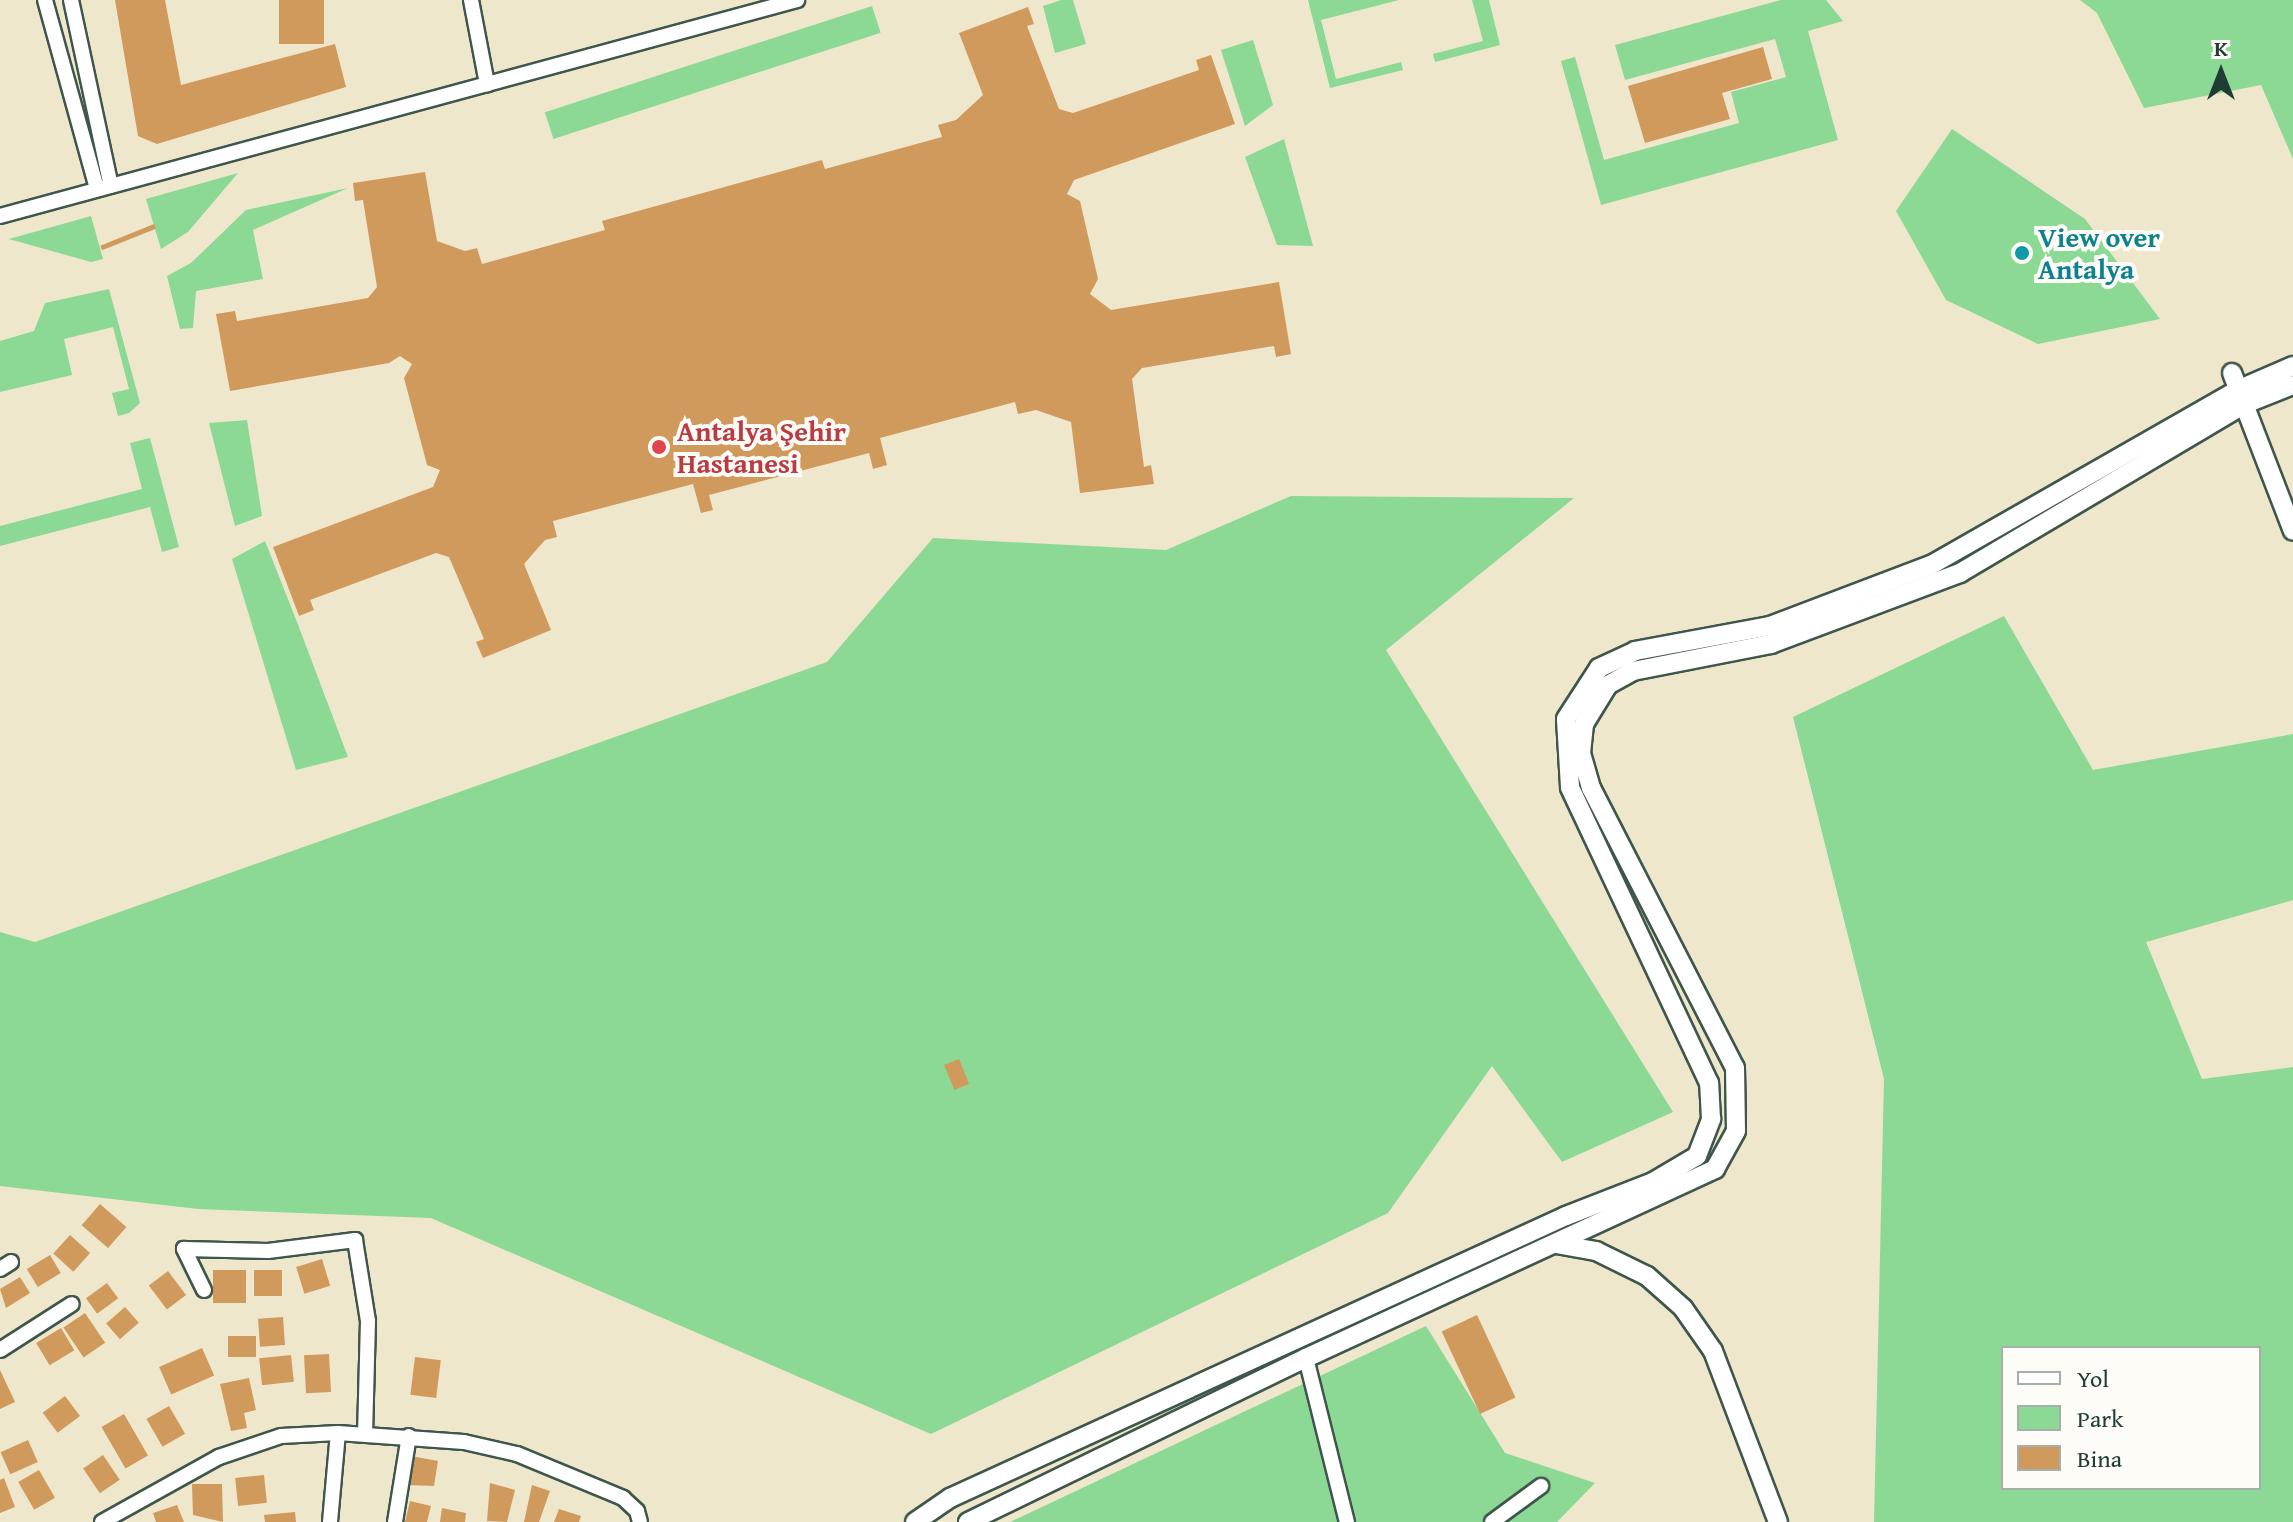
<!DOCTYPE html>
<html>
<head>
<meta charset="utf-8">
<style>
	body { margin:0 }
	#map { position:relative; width:2293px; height:1522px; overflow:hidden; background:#efe7cc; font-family:"Gentium Book Plus",serif }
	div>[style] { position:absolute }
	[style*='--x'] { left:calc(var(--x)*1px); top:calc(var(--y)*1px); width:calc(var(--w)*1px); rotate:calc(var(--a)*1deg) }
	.green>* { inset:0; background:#8cd895; transform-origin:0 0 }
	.building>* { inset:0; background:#d09a5d; transform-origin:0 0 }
	.roads { filter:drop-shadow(2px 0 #3e564b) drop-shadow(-2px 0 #3e564b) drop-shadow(0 2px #3e564b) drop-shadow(0 -2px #3e564b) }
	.minor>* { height:14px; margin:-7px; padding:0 7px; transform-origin:7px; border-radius:7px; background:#fff }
	.tertiary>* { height:18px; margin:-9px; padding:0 9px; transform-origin:9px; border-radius:9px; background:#fff }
	.dots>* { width:22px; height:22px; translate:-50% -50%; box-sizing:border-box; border:4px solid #fdfcf7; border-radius:50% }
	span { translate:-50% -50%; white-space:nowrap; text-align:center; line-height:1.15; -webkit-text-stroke:8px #fdfcf7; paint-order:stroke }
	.culture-label { font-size:28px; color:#0d838f; font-weight:700 }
	.left { translate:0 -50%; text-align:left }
	.health-label { font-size:28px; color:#be3a42; font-weight:700 }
	.legend { position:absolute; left:2001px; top:1346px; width:260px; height:144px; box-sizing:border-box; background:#fdfcf7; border:2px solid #a4b0a9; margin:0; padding:10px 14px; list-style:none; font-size:24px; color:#1f3d34 }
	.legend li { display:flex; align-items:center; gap:16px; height:40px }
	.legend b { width:40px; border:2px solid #a4b0a9 }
	.north { position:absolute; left:2181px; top:32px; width:80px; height:80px; -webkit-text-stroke:6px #fdfcf7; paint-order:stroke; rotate:0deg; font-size:22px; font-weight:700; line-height:32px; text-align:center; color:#1f3d34 }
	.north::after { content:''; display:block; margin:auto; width:28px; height:36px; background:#1f3d34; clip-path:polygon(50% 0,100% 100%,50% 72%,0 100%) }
</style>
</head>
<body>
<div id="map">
	<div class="green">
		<div style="clip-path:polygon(1061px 0,1073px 0,1086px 44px,1055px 53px,1043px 6px)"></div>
		<div style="clip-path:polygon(1308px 0,1399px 0,1321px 20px,1336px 79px,1401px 62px,1403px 70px,1330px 88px)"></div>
		<div style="clip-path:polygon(1472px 0,1489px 0,1500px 45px,1435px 62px,1433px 54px,1483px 41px)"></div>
		<div style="clip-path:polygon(1781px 0,1826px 0,1843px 21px,1808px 31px,1838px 140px,1601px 205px,1561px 61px,1575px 57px,1604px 160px,1739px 123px,1731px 92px,1786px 77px,1775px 39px,1625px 80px,1615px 45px)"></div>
		<div style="clip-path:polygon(2080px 0,2293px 0,2293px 159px,2261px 85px,2144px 108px,2097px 13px)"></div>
		<div style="left:872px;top:6px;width:28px;height:344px;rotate:72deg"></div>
		<div style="clip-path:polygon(1253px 40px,1273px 105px,1245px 126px,1221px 50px)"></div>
		<div style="clip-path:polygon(1952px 129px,2085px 219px,2160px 319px,2038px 344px,1946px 300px,1896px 211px)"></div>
		<div style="clip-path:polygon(1284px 139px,1313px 246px,1277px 245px,1245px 157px)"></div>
		<div style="clip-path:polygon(238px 173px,188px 232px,161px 249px,146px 199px)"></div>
		<div style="clip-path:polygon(348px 188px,253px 230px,263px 279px,196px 291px,193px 328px,180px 329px,167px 276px,191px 263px,246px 210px)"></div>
		<div style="clip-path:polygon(91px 216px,103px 259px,91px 262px,9px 239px)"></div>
		<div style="clip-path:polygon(109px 289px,140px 403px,129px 413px,118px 416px,112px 393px,129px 389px,113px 327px,64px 339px,72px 375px,0 392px,0 341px,34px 331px,45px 303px)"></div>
		<div style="clip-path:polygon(247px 420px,262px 516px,235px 526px,209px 423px)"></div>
		<div style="clip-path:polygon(150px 438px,179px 547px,162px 552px,150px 507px,0 546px,0 526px,142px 489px,130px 443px)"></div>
		<div style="clip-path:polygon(1291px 496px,1574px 498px,1386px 650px,1673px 1112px,1562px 1162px,1492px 1066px,1388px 1213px,931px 1434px,431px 1218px,198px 1209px,0 1186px,0 932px,35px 942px,827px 662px,933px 538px,1166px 550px)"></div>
		<div style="clip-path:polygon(265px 541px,297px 622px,348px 757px,296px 770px,232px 559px)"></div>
		<div style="clip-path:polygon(evenodd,2004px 616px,2093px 770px,2293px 734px,2293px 900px,2146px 942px,2202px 1079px,2293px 1067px,2293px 1522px,1874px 1522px,1884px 1079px,1793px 717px,2004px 616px,2003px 1348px,2259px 1348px,2259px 1488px,2003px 1488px,2003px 1348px)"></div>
		<div style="clip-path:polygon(1426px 1326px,1505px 1453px,1595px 1483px,1557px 1522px,1010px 1522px)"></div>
	</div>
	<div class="building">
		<div style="clip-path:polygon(115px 0,165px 0,181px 85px,335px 44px,346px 87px,157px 144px,138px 136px)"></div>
		<div style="left:279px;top:0;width:45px;height:44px"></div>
		<div style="clip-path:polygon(1028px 7px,1034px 24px,1027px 26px,1059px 109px,1073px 113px,1199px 70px,1196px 60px,1211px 55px,1235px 124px,1074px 180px,1067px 194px,1080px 201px,1098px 279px,1090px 294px,1111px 310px,1279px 282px,1291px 354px,1276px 357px,1274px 346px,1142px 368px,1132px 379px,1144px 467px,1151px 465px,1154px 484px,1080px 493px,1071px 422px,1036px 410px,1018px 414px,1015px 402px,880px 438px,887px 465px,873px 469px,869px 453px,709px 495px,713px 510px,701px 513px,693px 484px,553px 521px,557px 537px,545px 540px,524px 564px,551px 630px,483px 658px,476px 642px,484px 639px,449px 557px,436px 553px,310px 600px,314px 610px,299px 616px,273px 547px,433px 487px,440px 470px,427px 465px,404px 378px,412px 364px,400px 356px,389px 363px,230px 391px,216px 314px,235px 311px,237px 321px,368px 298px,377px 287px,363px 200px,355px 201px,353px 183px,425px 172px,437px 241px,465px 251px,477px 248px,482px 264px,605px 230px,602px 221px,822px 160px,825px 169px,942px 137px,938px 125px,956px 120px,983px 95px,959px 33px)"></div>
		<div style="clip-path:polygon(1763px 47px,1772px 79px,1722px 93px,1730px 119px,1645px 143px,1628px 86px)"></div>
		<div style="left:154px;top:224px;width:5px;height:58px;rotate:68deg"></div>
		<div style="left:959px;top:1059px;width:27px;height:16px;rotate:68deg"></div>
		<div style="left:100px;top:1204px;width:35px;height:28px;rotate:41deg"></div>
		<div style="left:70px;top:1235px;width:27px;height:25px;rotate:42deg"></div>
		<div style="left:50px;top:1255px;width:21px;height:27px;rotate:59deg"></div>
		<div style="left:322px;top:1259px;width:28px;height:27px;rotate:73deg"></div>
		<div style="left:213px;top:1270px;width:33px;height:33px"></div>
		<div style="left:254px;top:1270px;width:28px;height:26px"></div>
		<div style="left:168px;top:1271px;width:30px;height:24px;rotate:53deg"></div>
		<div style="clip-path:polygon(20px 1277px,30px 1293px,6px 1308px,0 1289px)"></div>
		<div style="left:107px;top:1283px;width:19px;height:26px;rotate:54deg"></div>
		<div style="left:125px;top:1307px;width:21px;height:25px;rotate:49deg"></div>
		<div style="left:85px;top:1313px;width:36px;height:26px;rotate:56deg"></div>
		<div style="left:1477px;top:1315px;width:91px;height:39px;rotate:65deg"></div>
		<div style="left:283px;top:1317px;width:28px;height:25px;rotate:86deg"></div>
		<div style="left:61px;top:1328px;width:26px;height:29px;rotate:59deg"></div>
		<div style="left:256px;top:1336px;width:21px;height:28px;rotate:90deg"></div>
		<div style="left:202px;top:1348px;width:30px;height:47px;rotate:66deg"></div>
		<div style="left:329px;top:1354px;width:38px;height:25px;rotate:87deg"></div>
		<div style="left:291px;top:1355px;width:27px;height:32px;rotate:84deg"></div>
		<div style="left:415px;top:1357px;width:26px;height:38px;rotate:7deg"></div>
		<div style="clip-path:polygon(0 1370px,15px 1402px,0 1409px)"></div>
		<div style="clip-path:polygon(249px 1378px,256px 1410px,244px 1413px,247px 1428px,231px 1431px,220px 1384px)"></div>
		<div style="left:65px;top:1396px;width:25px;height:28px;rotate:53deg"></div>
		<div style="left:169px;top:1406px;width:32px;height:26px;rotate:60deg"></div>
		<div style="left:124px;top:1414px;width:48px;height:26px;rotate:60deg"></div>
		<div style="left:28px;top:1440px;width:24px;height:30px;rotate:66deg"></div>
		<div style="left:103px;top:1455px;width:30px;height:24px;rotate:56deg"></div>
		<div style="clip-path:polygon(411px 1456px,438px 1461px,434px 1486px,406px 1485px)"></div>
		<div style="left:39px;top:1470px;width:32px;height:24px;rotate:60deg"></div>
		<div style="left:264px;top:1475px;width:28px;height:29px;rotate:84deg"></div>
		<div style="clip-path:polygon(4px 1478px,15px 1507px,0 1513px,0 1480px)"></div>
		<div style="clip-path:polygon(490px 1483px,515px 1490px,507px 1522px,487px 1521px)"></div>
		<div style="clip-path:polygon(192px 1484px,222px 1484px,223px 1522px,193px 1515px)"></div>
		<div style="clip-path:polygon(532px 1485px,550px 1491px,539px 1522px,524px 1522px)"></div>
		<div style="clip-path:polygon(410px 1501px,431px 1506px,427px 1522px,405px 1522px)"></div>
		<div style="clip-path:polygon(177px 1505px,184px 1522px,156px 1522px,153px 1513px)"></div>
		<div style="clip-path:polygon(442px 1508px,466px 1513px,465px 1522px,440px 1522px)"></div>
		<div style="clip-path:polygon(559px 1509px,581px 1516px,579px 1522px,554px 1522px)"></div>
		<div style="clip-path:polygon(295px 1512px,296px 1522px,265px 1522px,264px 1515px)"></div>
	</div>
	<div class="roads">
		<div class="minor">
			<div style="--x:45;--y:0;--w:196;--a:74.6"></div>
			<div style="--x:71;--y:0;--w:190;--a:77.9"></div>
			<div style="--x:471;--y:0;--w:86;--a:79.2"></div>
			<div style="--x:0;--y:216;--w:826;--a:-15.16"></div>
			<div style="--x:0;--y:1269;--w:13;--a:-32"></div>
			<div style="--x:204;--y:1290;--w:46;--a:-116"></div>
			<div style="--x:184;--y:1249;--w:84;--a:1.4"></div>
			<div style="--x:268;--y:1251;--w:88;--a:-7.2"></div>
			<div style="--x:355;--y:1240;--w:82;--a:80.9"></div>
			<div style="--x:368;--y:1321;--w:113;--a:91.5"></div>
			<div style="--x:0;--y:1350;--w:85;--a:-32.6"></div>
			<div style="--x:1306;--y:1358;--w:169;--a:76"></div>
			<div style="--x:102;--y:1522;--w:134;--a:-29.1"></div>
			<div style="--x:219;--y:1457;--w:65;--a:-18.7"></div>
			<div style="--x:281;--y:1436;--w:57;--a:-3"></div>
			<div style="--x:338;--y:1433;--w:126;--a:4.1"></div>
			<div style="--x:464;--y:1442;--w:54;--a:12.8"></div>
			<div style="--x:517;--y:1454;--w:115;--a:22.5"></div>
			<div style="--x:623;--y:1498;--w:19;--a:43"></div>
			<div style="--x:637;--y:1511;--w:11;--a:75"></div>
			<div style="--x:330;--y:1522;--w:89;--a:-84.9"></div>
			<div style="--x:395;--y:1522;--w:87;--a:-80.8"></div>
			<div style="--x:1492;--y:1522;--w:61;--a:-36.3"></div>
		</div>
		<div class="tertiary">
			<div style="--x:2232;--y:373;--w:169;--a:68.9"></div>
			<div style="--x:1556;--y:1244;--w:41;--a:9.9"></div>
			<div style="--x:1596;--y:1251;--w:57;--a:26.1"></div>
			<div style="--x:1647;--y:1276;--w:48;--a:41.6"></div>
			<div style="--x:1683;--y:1308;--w:52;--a:55.1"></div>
			<div style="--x:1713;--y:1351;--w:183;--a:69.2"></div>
			<div style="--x:915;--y:1522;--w:42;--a:-34.4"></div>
			<div style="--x:950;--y:1498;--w:677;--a:-24.6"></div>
			<div style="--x:1566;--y:1216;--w:93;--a:-21.3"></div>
			<div style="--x:1653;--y:1182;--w:51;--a:-30.6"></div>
			<div style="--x:1697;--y:1156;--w:40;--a:-69"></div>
			<div style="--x:1711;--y:1119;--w:36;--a:-93"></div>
			<div style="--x:1709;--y:1083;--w:327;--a:-115.2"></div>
			<div style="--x:1570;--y:787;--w:68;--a:-93.4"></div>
			<div style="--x:1566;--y:719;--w:61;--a:-57.1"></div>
			<div style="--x:1599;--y:668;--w:40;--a:-25"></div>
			<div style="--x:1635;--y:651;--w:137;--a:-10.5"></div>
			<div style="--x:1770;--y:626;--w:172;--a:-20.8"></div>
			<div style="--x:1931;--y:565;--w:356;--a:-29.7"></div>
			<div style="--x:2240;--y:389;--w:58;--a:-23.5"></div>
			<div style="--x:968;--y:1522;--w:376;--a:-25.9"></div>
			<div style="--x:1306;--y:1358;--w:451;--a:-24.8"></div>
			<div style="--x:1715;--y:1169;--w:43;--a:-61.1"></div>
			<div style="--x:1736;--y:1131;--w:63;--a:-90.9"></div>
			<div style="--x:1735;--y:1068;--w:315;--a:-117.2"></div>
			<div style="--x:1591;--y:788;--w:36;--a:-106"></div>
			<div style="--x:1581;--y:753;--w:29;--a:-84"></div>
			<div style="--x:1584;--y:724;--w:46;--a:-58.4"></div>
			<div style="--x:1608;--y:685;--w:29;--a:-29"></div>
			<div style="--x:1633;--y:671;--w:141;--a:-11.1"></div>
			<div style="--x:1771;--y:644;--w:202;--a:-20.6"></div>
			<div style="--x:1960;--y:573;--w:331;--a:-30.7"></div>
			<div style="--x:2245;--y:404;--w:52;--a:-21.6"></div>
		</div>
	</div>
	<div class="dots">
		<div style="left:2022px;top:253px;background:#0f9aa8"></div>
		<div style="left:659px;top:447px;background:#e0444e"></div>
	</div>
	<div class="culture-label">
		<span class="left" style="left:2038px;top:253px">View over<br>Antalya</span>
	</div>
	<div class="health-label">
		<span class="left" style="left:677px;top:447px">Antalya Şehir<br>Hastanesi</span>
	</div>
	<ul class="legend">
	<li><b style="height:10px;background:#fff"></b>Yol</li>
	<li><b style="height:22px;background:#8cd895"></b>Park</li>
	<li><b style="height:22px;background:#d09a5d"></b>Bina</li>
	</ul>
	<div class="north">K</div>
</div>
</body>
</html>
